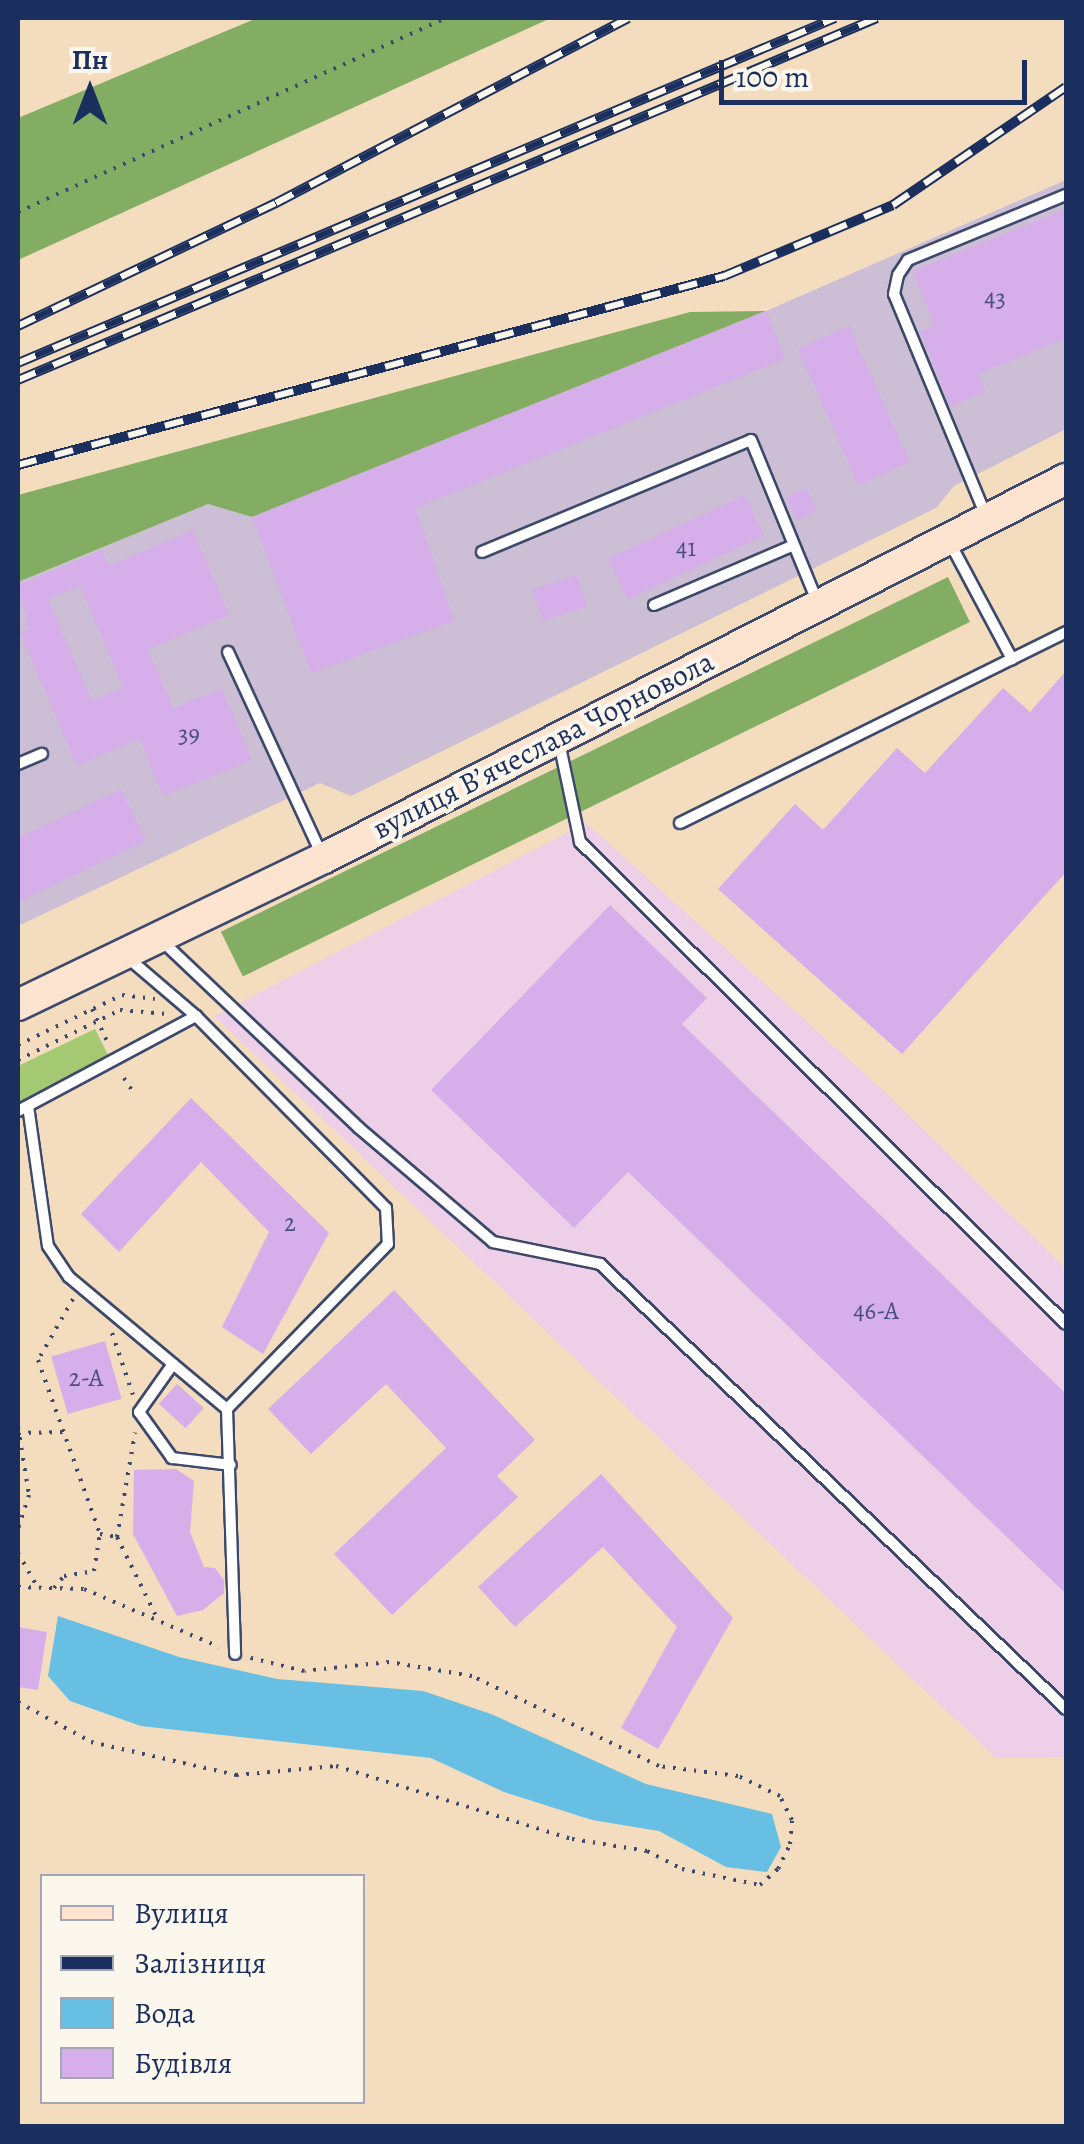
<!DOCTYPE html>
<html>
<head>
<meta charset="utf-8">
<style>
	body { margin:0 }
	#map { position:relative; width:1084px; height:2144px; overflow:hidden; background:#f4dcbe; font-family:Alegreya,serif }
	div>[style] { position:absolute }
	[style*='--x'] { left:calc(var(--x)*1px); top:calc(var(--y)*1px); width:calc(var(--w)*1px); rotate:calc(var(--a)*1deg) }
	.built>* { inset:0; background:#edd0e8 }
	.industrial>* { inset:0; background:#ccbed4 }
	.green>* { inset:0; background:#a5c972 }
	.forest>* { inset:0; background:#84ad64; transform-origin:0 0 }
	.water>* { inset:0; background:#67bfe4 }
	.building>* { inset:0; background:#d6aeea; transform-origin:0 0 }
	.path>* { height:4px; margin-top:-2px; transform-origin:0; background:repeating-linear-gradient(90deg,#3c496c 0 2.5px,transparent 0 10.5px) }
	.roads { filter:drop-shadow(2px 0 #3c496c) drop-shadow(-2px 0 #3c496c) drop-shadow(0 2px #3c496c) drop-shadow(0 -2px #3c496c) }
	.service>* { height:10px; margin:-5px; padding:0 5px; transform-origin:5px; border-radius:5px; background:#fff }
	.secondary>* { height:30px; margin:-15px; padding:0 15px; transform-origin:15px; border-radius:15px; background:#fde4d1 }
	.rail>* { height:10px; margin-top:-5px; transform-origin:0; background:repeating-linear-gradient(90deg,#fbf7ec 0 19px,#1b2f5e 0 38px); box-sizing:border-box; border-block:2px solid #1b2f5e }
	span { translate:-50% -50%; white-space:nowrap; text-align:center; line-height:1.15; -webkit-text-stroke:8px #fbf7ec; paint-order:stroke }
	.number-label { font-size:25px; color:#4a4f81 }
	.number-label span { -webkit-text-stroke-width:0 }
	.street-label { font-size:30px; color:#1b2f5e }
	.frame { position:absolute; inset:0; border:20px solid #1b2f5e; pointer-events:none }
	.legend { position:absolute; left:40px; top:1874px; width:325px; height:230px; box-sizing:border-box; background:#fbf7ec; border:2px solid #a1a7b3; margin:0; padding:12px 18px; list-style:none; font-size:30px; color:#1b2f5e }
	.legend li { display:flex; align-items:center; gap:20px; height:50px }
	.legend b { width:50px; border:2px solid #a1a7b3 }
	.north { position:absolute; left:40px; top:40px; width:100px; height:100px; -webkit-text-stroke:8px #fbf7ec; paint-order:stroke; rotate:0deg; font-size:28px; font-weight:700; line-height:40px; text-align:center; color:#1b2f5e }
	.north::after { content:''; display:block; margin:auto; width:35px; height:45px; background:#1b2f5e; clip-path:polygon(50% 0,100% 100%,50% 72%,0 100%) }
	.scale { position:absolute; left:719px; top:60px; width:308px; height:45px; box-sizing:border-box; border:5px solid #1b2f5e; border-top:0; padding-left:12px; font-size:30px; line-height:35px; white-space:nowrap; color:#1b2f5e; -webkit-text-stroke:8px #fbf7ec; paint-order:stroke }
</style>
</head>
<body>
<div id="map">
	<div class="built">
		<div style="clip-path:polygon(586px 823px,887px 1094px,1066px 1269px,1066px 1757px,996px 1758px,214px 1016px)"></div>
	</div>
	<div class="industrial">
		<div style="clip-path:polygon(1066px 180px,1066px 429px,954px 486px,936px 508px,351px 796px,320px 783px,18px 926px,18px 582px,208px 504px,252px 517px,766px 311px)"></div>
	</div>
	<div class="green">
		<div style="clip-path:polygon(95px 1029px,110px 1059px,18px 1103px,18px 1066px)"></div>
	</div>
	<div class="forest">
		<div style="clip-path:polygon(257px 18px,551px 18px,18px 260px,18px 118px)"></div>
		<div style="clip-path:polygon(766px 311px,252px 517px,208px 504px,18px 582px,18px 495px,690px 312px)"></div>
		<div style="left:948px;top:577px;width:50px;height:809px;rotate:64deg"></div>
	</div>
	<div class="water">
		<div style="clip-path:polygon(58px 1616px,179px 1657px,277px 1679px,423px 1691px,491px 1714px,646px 1784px,772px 1814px,781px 1847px,767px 1872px,726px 1867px,659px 1831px,592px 1820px,504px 1792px,431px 1758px,141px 1726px,70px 1701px,48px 1676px)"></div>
	</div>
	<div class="building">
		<div style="clip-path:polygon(1066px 209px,1066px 338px,978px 374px,986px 392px,950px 406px,920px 331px,934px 325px,913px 271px)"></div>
		<div style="clip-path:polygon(766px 311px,785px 359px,416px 508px,454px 621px,311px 673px,252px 517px)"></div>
		<div style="left:849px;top:326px;width:149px;height:56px;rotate:66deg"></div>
		<div style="left:806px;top:488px;width:25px;height:22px;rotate:64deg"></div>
		<div style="left:745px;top:495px;width:45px;height:151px;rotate:65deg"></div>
		<div style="clip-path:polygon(evenodd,193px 530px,229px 615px,148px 649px,173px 708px,222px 689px,252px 760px,163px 796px,140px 739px,77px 766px,20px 633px,29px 629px,18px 585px,102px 550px,109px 566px,193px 530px,80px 586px,123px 688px,92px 701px,48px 599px,80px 586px)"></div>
		<div style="left:577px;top:575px;width:33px;height:47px;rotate:72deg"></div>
		<div style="clip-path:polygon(1066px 671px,1066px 872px,902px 1054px,718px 889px,795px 804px,823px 830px,897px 748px,925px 773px,1003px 688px,1030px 712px)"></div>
		<div style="clip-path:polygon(121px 789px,146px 841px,18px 902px,18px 838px)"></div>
		<div style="clip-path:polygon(610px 905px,707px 998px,682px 1024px,1066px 1394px,1066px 1594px,628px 1172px,574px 1228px,431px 1090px)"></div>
		<div style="clip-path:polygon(191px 1098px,329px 1233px,263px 1354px,222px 1327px,269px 1232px,201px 1162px,119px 1252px,81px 1214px)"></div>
		<div style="clip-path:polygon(394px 1290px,535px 1440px,497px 1476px,518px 1497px,392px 1615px,334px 1554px,446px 1448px,386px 1384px,311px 1454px,268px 1409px)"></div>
		<div style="left:105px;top:1341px;width:60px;height:56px;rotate:74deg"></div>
		<div style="left:177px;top:1384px;width:36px;height:27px;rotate:42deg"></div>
		<div style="clip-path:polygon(176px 1469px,194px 1481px,190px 1532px,204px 1567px,215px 1568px,224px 1580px,224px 1593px,203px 1610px,177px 1616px,133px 1534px,134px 1470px)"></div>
		<div style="clip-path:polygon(601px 1474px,733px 1618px,658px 1749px,621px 1728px,677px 1627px,603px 1547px,515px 1627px,478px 1587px)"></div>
		<div style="clip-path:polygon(18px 1627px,47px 1632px,38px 1690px,18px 1687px)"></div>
	</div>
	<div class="path">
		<div style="--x:18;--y:212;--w:470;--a:-24.4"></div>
		<div style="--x:92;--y:1009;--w:40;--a:65"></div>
		<div style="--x:18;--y:1045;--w:115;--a:-25.7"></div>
		<div style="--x:122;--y:995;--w:33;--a:7"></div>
		<div style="--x:18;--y:1060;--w:114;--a:-26.1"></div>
		<div style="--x:120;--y:1010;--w:47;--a:4.9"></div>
		<div style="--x:124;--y:1078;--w:20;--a:57"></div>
		<div style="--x:73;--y:1299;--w:70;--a:119.8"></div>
		<div style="--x:38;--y:1360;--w:185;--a:70.4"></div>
		<div style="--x:100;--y:1534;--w:17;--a:10"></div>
		<div style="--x:117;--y:1537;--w:93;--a:63.7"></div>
		<div style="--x:112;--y:1333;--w:65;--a:71.3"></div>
		<div style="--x:18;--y:1427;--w:69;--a:80.8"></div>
		<div style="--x:29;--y:1495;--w:35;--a:108"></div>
		<div style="--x:18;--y:1433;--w:46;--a:-1.2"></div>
		<div style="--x:117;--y:1537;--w:106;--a:-80.2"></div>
		<div style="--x:18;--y:1553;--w:40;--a:60.3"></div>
		<div style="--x:18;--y:1587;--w:66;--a:1.7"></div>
		<div style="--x:84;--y:1589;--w:147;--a:23.2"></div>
		<div style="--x:54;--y:1588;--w:16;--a:-50"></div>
		<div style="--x:64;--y:1576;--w:30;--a:-9"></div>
		<div style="--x:94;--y:1571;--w:37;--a:-81"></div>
		<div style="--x:18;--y:1702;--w:83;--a:28.7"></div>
		<div style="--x:91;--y:1742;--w:149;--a:12.8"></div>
		<div style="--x:236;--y:1775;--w:100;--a:-5.1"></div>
		<div style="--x:336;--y:1766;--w:247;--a:17.2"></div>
		<div style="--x:572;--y:1839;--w:76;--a:9.1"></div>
		<div style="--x:647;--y:1851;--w:39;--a:27"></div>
		<div style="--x:682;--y:1869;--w:80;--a:11.6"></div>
		<div style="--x:760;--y:1885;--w:24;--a:-42"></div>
		<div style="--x:778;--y:1869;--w:28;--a:-64"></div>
		<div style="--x:790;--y:1844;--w:24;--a:-85"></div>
		<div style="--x:792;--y:1820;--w:27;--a:-117"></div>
		<div style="--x:780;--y:1796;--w:47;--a:-154.5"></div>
		<div style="--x:738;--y:1776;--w:80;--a:-172.8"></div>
		<div style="--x:659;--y:1766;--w:208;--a:-154.3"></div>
		<div style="--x:472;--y:1676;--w:84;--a:-170.4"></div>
		<div style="--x:389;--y:1662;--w:85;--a:174"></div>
		<div style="--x:304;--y:1671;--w:59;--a:-166.2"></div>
	</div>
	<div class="roads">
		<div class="service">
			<div style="--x:986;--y:516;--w:240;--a:-112.5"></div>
			<div style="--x:894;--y:294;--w:19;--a:-78"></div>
			<div style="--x:898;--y:275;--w:18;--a:-56"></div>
			<div style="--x:908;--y:260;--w:171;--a:-22.4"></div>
			<div style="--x:949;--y:541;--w:134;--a:61.9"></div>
			<div style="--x:482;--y:552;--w:291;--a:-22.6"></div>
			<div style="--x:751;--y:440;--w:176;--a:67.7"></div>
			<div style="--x:654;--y:605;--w:152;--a:-23.2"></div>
			<div style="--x:228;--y:652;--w:221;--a:65.2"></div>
			<div style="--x:559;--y:742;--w:102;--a:78.1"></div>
			<div style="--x:580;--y:842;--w:684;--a:44.76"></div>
			<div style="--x:18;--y:764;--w:26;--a:-23"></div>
			<div style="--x:680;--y:823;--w:431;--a:-26.3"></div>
			<div style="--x:160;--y:939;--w:274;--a:43.5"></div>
			<div style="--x:359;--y:1128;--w:176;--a:40.4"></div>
			<div style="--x:493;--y:1242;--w:109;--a:11.6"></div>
			<div style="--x:600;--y:1264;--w:644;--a:43.68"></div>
			<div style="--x:196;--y:1016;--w:270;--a:45.3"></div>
			<div style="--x:386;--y:1208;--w:36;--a:87"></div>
			<div style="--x:388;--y:1244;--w:231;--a:134.3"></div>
			<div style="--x:28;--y:1106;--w:141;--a:81.9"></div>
			<div style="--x:48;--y:1246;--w:37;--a:56"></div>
			<div style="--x:69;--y:1277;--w:206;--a:39.9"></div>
			<div style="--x:227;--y:1409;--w:245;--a:88.1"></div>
			<div style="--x:18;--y:1111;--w:202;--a:-28.1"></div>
			<div style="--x:196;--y:1016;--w:91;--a:-139.5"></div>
			<div style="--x:173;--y:1364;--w:59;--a:125.3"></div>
			<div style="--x:139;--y:1412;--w:57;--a:54.3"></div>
			<div style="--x:172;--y:1458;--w:59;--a:6.8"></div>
		</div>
		<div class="secondary">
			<div style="--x:18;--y:1005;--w:339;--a:-25.7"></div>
			<div style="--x:324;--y:858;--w:833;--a:-27.06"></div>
		</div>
	</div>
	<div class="rail">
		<div style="--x:18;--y:326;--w:286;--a:-25.5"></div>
		<div style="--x:276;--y:203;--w:398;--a:-27.7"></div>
		<div style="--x:18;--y:363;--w:887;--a:-22.89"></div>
		<div style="--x:18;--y:380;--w:932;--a:-22.85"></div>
		<div style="--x:18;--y:465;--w:731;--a:-14.99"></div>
		<div style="--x:724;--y:276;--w:183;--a:-22.8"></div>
		<div style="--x:893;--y:205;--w:209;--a:-34.3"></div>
	</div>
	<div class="number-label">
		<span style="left:995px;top:298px">43</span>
		<span style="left:686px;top:548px">41</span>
		<span style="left:189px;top:734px">39</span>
		<span style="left:290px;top:1223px">2</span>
		<span style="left:876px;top:1311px">46-А</span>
		<span style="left:86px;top:1378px">2-А</span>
	</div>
	<div class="street-label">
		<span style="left:543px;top:745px;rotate:-27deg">вулиця Вʼячеслава Чорновола</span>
	</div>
	<div class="frame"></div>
	<ul class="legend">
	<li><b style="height:12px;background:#fde4d1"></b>Вулиця</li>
	<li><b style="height:12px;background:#1b2f5e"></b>Залізниця</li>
	<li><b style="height:28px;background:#67bfe4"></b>Вода</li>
	<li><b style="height:28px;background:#d6aeea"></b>Будівля</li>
	</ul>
	<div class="north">Пн</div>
	<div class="scale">100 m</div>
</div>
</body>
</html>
